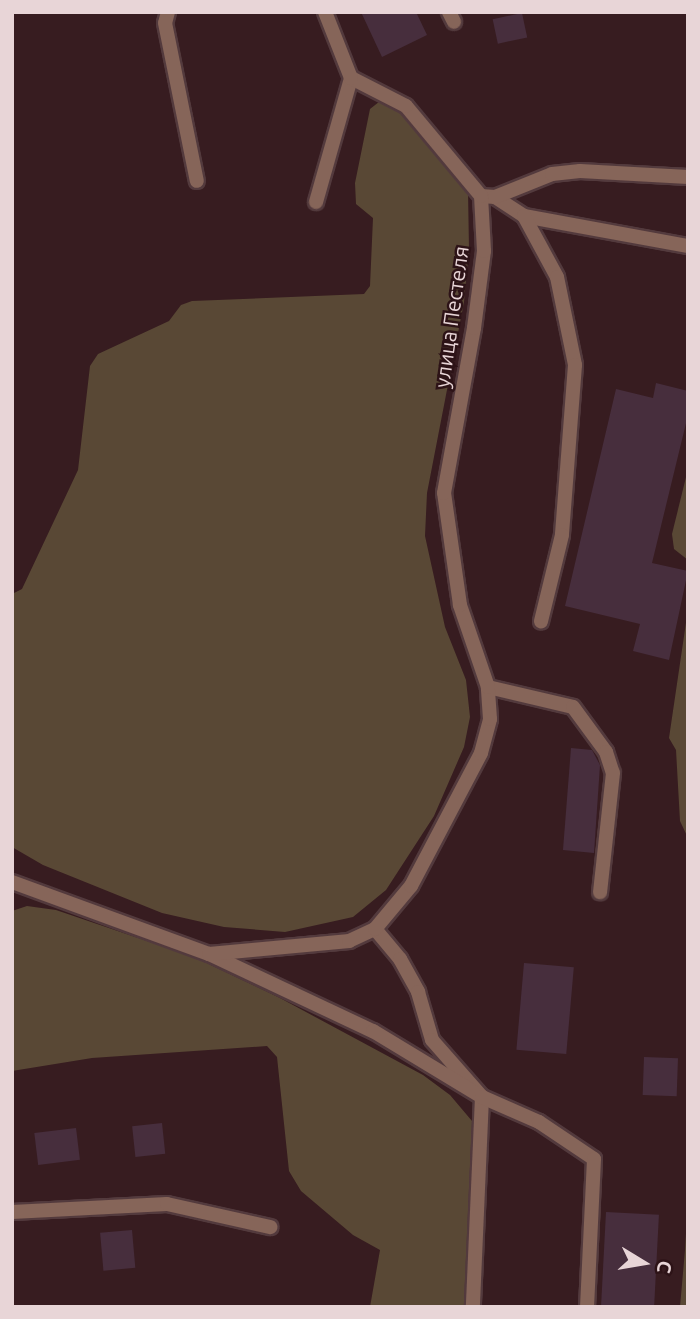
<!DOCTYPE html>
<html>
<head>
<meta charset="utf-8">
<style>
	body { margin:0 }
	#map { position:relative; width:700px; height:1319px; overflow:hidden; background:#371c20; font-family:Ubuntu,sans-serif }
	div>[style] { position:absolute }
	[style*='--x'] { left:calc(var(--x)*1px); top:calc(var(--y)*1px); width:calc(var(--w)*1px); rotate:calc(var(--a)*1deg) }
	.green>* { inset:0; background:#594835 }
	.building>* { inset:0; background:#472e3d; transform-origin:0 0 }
	.roads { filter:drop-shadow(2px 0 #533a3d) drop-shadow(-2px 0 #533a3d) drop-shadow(0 2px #533a3d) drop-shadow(0 -2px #533a3d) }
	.service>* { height:14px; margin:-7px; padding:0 7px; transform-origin:7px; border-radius:7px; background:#866559 }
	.minor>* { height:14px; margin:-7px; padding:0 7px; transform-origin:7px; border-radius:7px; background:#866559 }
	span { translate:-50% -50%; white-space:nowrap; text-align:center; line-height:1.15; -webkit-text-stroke:5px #2d1317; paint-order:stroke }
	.street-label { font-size:21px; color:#e8d5d7 }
	.frame { position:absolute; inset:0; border:14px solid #e8d5d7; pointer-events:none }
	.north { position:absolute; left:609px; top:1228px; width:70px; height:70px; -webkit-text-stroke:5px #2d1317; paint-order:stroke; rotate:101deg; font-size:19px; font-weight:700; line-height:28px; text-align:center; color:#e8d5d7 }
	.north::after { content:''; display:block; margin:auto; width:24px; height:32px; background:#e8d5d7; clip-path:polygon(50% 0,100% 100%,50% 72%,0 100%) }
</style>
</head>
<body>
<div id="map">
	<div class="green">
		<div style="clip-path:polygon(384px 98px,405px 108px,468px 190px,469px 249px,464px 302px,427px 493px,425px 536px,445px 627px,466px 680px,470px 717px,464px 747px,434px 816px,386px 890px,353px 917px,285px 932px,224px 927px,162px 913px,43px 865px,12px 847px,12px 594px,22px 589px,78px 470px,90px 366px,98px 354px,169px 321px,181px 305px,192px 301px,364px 294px,370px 286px,373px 218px,356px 204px,355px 183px,370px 109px)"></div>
		<div style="clip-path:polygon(688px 469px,688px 560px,674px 549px,672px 534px)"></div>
		<div style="clip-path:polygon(688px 609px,688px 838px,680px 821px,676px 750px,669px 738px)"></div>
		<div style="clip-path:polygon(27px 906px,56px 910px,194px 957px,280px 998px,423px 1075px,450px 1095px,483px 1134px,487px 1151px,475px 1307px,370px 1307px,380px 1250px,353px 1235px,301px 1191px,289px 1171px,277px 1057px,267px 1046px,92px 1058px,12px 1071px,12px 911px)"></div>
		<div style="clip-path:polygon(688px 1200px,688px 1307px,680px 1307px,685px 1250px)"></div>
	</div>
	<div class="building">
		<div style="clip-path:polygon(361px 12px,416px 12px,427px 35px,382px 57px)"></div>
		<div style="left:522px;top:13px;width:25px;height:30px;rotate:78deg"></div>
		<div style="clip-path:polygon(656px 383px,688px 391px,688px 415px,652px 563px,688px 571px,669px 660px,633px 651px,640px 624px,565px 606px,616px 389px,653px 398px)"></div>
		<div style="clip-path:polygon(571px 748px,592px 750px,600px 765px,594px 853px,563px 850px)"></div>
		<div style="left:524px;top:963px;width:50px;height:87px;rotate:5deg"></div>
		<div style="left:644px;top:1057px;width:34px;height:38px;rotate:2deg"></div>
		<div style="left:162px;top:1123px;width:31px;height:30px;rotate:84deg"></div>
		<div style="left:76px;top:1128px;width:32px;height:42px;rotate:83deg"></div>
		<div style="left:606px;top:1212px;width:53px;height:95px;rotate:3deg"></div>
		<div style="left:132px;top:1230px;width:38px;height:32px;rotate:85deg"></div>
	</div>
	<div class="roads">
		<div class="service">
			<div style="--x:168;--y:12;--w:11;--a:105"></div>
			<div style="--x:165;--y:23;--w:161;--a:78.6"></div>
			<div style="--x:449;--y:12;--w:11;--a:63"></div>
			<div style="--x:481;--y:196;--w:14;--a:4"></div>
			<div style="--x:495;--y:197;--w:35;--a:33"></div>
			<div style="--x:524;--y:216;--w:167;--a:10.4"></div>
			<div style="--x:495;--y:197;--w:61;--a:-22"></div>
			<div style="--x:552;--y:174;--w:28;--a:-6"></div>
			<div style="--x:580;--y:171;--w:108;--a:3.2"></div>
			<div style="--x:316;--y:202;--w:129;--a:-74.2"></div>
			<div style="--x:524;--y:216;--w:69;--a:61.6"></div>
			<div style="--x:557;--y:277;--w:90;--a:78.4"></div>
			<div style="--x:575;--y:365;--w:170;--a:94.4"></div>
			<div style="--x:562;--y:535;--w:89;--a:103.7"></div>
			<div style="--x:488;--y:687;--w:87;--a:13.2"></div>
			<div style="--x:573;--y:707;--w:56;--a:53.7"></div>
			<div style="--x:606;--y:752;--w:22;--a:72"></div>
			<div style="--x:613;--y:773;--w:120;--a:96.2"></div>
			<div style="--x:375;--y:929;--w:39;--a:50"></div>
			<div style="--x:400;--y:959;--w:38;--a:61"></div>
			<div style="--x:418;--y:992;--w:50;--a:73.7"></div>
			<div style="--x:432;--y:1040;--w:76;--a:48.7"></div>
			<div style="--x:482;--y:1097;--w:210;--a:92.5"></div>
			<div style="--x:209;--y:954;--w:181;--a:25.2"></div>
			<div style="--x:373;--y:1031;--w:127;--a:31.2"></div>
			<div style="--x:482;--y:1097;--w:62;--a:23.7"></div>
			<div style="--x:539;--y:1122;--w:66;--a:33.9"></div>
			<div style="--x:594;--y:1159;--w:148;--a:92.7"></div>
		</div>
		<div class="minor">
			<div style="--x:12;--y:882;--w:210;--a:20.1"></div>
			<div style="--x:209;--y:954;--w:141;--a:-5.3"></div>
			<div style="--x:349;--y:941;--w:29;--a:-25"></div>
			<div style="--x:375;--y:929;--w:56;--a:-50.1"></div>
			<div style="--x:411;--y:886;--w:150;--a:-62.2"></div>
			<div style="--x:481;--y:753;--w:35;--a:-75"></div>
			<div style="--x:490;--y:719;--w:32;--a:-94"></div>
			<div style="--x:488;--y:687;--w:87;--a:-108.9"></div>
			<div style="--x:460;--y:605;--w:113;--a:-98.1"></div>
			<div style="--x:444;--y:493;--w:168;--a:-79.7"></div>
			<div style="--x:474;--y:328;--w:78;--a:-82.6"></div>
			<div style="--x:484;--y:251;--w:55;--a:-93.1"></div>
			<div style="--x:481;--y:196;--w:117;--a:-129.8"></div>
			<div style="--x:406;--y:106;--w:62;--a:-153"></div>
			<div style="--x:351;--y:78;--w:71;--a:-111.5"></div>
			<div style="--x:12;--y:1212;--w:155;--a:-3"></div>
			<div style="--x:167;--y:1204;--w:106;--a:12.6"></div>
		</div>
	</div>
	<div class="street-label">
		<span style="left:451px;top:317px;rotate:-82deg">улица Пестеля</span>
	</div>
	<div class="frame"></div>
	<div class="north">С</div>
</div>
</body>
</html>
